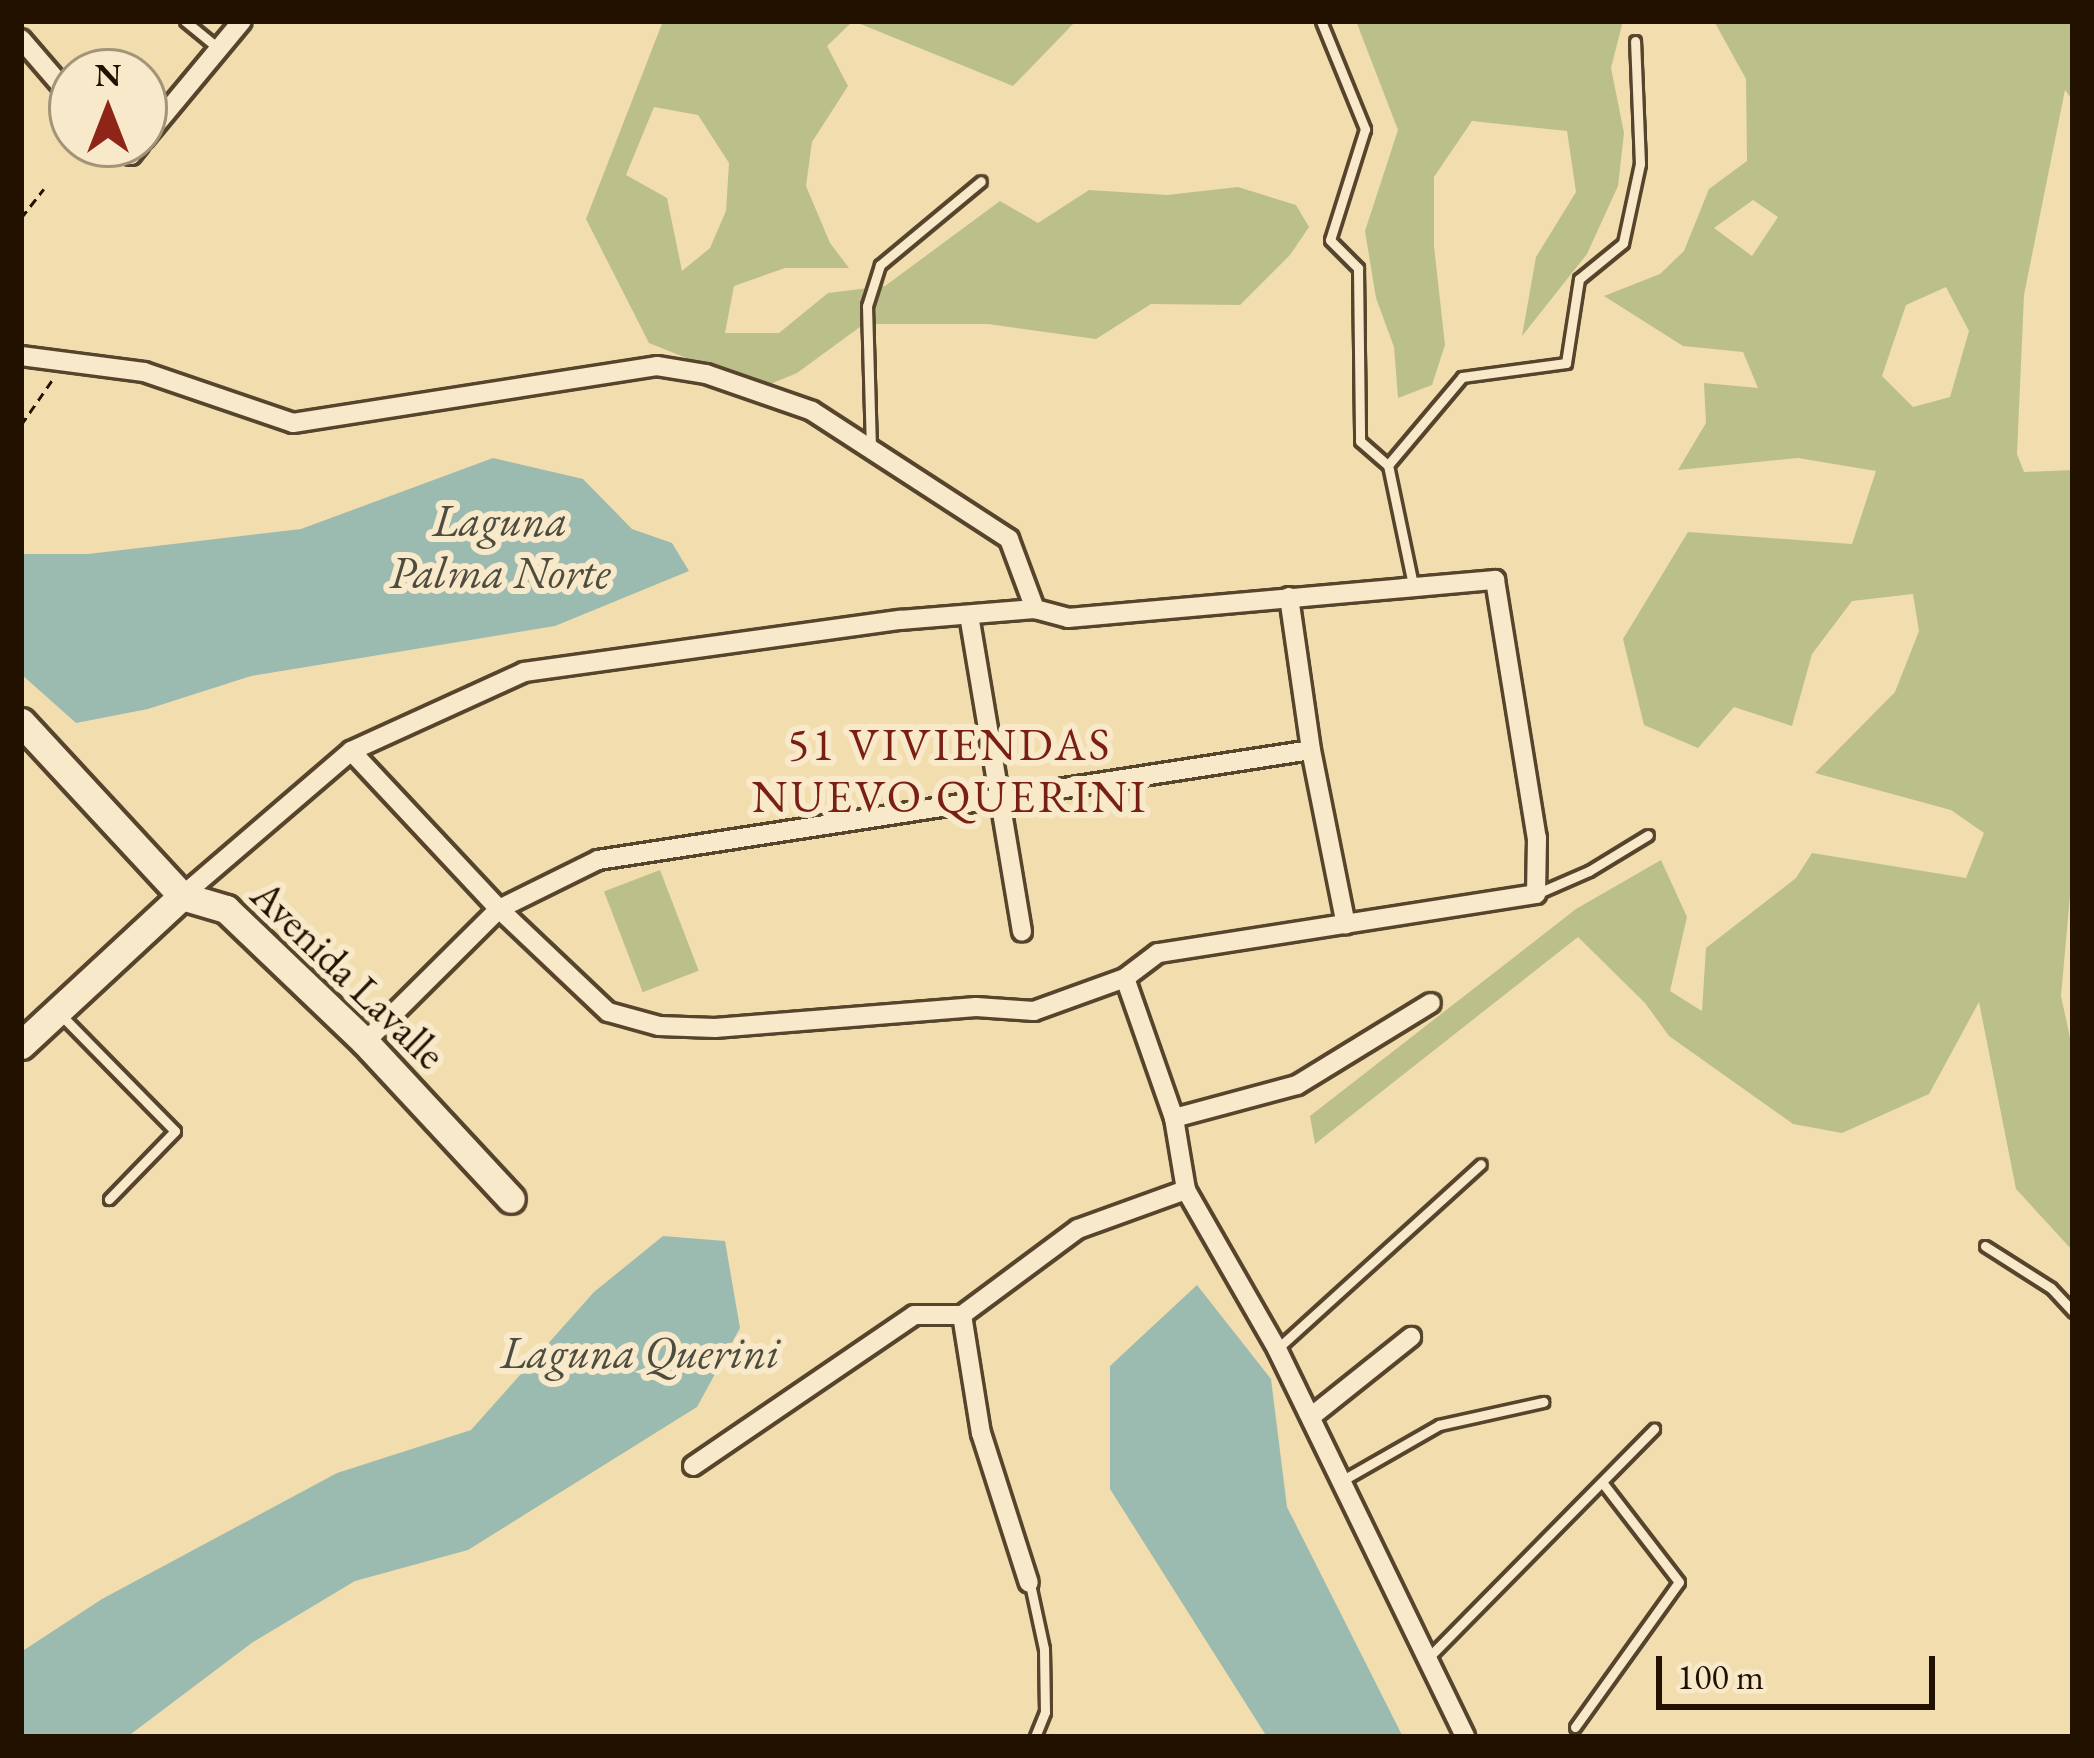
<!DOCTYPE html>
<html>
<head>
<meta charset="utf-8">
<style>
	body { margin:0 }
	#map { position:relative; width:2094px; height:1758px; overflow:hidden; background:#f2ddae; font-family:"EB Garamond",serif }
	div>[style] { position:absolute }
	[style*='--x'] { left:calc(var(--x)*1px); top:calc(var(--y)*1px); width:calc(var(--w)*1px); rotate:calc(var(--a)*1deg) }
	.green>* { inset:0; background:#bbc08a; transform-origin:0 0 }
	.water>* { inset:0; background:#9cbbb0 }
	.path>* { height:3px; margin-top:-1.5px; transform-origin:0; background:repeating-linear-gradient(90deg,#231100 0 9px,transparent 0 15px) }
	.roads { filter:drop-shadow(3px 0 #57442c) drop-shadow(-3px 0 #57442c) drop-shadow(0 3px #57442c) drop-shadow(0 -3px #57442c) }
	.lane>* { height:9px; margin:-4.5px; padding:0 4.5px; transform-origin:4.5px; border-radius:4.5px; background:#f7e9ca }
	.street>* { height:18px; margin:-9px; padding:0 9px; transform-origin:9px; border-radius:9px; background:#f7e9ca }
	.secondary>* { height:27px; margin:-13.5px; padding:0 13.5px; transform-origin:13.5px; border-radius:13.5px; background:#f7e9ca }
	span { translate:-50% -50%; white-space:nowrap; text-align:center; line-height:1.15; -webkit-text-stroke:12px #f7e9ca; paint-order:stroke }
	.street-label { font-size:42px; color:#231100 }
	.water-label { font-size:45px; color:#4d4c3e; font-style:italic }
	.neighbourhood-label { font-size:45px; color:#7a1f14; letter-spacing:3px }
	.frame { position:absolute; inset:0; border:24px solid #231100; pointer-events:none }
	.north { position:absolute; left:48px; top:48px; width:120px; height:120px; box-sizing:border-box; background:#f7e9ca; border:3px solid #a29379; border-radius:50%; rotate:0deg; font-size:33px; font-weight:700; line-height:48px; text-align:center; color:#231100 }
	.north::after { content:''; display:block; margin:auto; width:42px; height:54px; background:#8f2418; clip-path:polygon(50% 0,100% 100%,50% 72%,0 100%) }
	.scale { position:absolute; left:1656px; top:1656px; width:279px; height:54px; box-sizing:border-box; border:6px solid #231100; border-top:0; padding-left:15px; font-size:36px; line-height:42px; white-space:nowrap; color:#231100; -webkit-text-stroke:9px #f7e9ca; paint-order:stroke }
</style>
</head>
<body>
<div id="map">
	<div class="green">
		<div style="clip-path:polygon(evenodd,663px 21px,1076px 21px,1013px 86px,853px 21px,827px 46px,848px 86px,812px 142px,806px 186px,830px 243px,849px 268px,785px 268px,734px 286px,725px 333px,779px 333px,828px 293px,885px 286px,1000px 201px,1038px 223px,1089px 190px,1167px 195px,1238px 187px,1296px 205px,1309px 227px,1290px 255px,1240px 305px,1151px 304px,1096px 339px,988px 324px,864px 324px,797px 373px,761px 388px,649px 343px,586px 219px,663px 21px,654px 107px,698px 115px,729px 163px,726px 211px,710px 248px,682px 271px,667px 198px,626px 175px,654px 107px)"></div>
		<div style="clip-path:polygon(1356px 21px,1623px 21px,1611px 68px,1624px 133px,1618px 186px,1587px 254px,1522px 336px,1536px 257px,1576px 192px,1567px 131px,1472px 121px,1434px 177px,1434px 246px,1445px 345px,1432px 385px,1398px 398px,1394px 347px,1376px 298px,1365px 231px,1398px 130px)"></div>
		<div style="clip-path:polygon(evenodd,1714px 21px,2073px 21px,2073px 101px,2065px 90px,2024px 295px,2017px 454px,2024px 472px,2073px 470px,2073px 862px,2061px 996px,2073px 1051px,2073px 1251px,2016px 1189px,1979px 1002px,1929px 1094px,1842px 1133px,1793px 1124px,1669px 1036px,1645px 1003px,1578px 937px,1315px 1144px,1310px 1116px,1576px 909px,1661px 860px,1687px 917px,1670px 991px,1702px 1011px,1706px 948px,1796px 878px,1812px 853px,1966px 878px,1984px 833px,1951px 810px,1815px 773px,1895px 692px,1919px 631px,1913px 594px,1852px 601px,1812px 654px,1792px 726px,1734px 707px,1698px 748px,1644px 725px,1623px 639px,1688px 532px,1852px 544px,1876px 471px,1798px 458px,1678px 470px,1706px 423px,1704px 383px,1758px 388px,1743px 352px,1683px 346px,1604px 296px,1660px 274px,1684px 251px,1709px 189px,1747px 161px,1746px 79px,1714px 21px,1753px 200px,1778px 217px,1752px 256px,1714px 228px,1753px 200px,1714px 21px,1946px 287px,1969px 331px,1950px 397px,1913px 407px,1882px 376px,1906px 305px,1946px 287px)"></div>
		<div style="left:660px;top:870px;width:108px;height:60px;rotate:69deg"></div>
	</div>
	<div class="water">
		<div style="clip-path:polygon(493px 458px,583px 479px,632px 529px,672px 543px,689px 571px,555px 626px,251px 676px,148px 709px,76px 723px,21px 674px,21px 554px,88px 554px,301px 529px)"></div>
		<div style="clip-path:polygon(663px 1236px,725px 1241px,740px 1328px,697px 1407px,468px 1550px,355px 1581px,253px 1642px,127px 1737px,21px 1737px,21px 1652px,102px 1599px,337px 1473px,471px 1430px,594px 1292px)"></div>
		<div style="clip-path:polygon(1197px 1285px,1271px 1379px,1287px 1507px,1403px 1737px,1267px 1737px,1110px 1489px,1110px 1366px)"></div>
	</div>
	<div class="path">
		<div style="--x:21;--y:218;--w:37;--a:-52"></div>
		<div style="--x:21;--y:425;--w:56;--a:-55.2"></div>
	</div>
	<div class="roads">
		<div class="lane">
			<div style="--x:185;--y:21;--w:43;--a:39.3"></div>
			<div style="--x:1321;--y:21;--w:117;--a:67.8"></div>
			<div style="--x:1365;--y:129;--w:116;--a:107.5"></div>
			<div style="--x:1330;--y:240;--w:40;--a:45"></div>
			<div style="--x:1358;--y:268;--w:173;--a:89.3"></div>
			<div style="--x:1360;--y:441;--w:37;--a:41"></div>
			<div style="--x:1388;--y:465;--w:123;--a:78.2"></div>
			<div style="--x:871;--y:449;--w:143;--a:-91.6"></div>
			<div style="--x:867;--y:306;--w:43;--a:-72.4"></div>
			<div style="--x:880;--y:265;--w:131;--a:-39.7"></div>
			<div style="--x:1388;--y:465;--w:115;--a:-49.9"></div>
			<div style="--x:1462;--y:377;--w:105;--a:-7.7"></div>
			<div style="--x:1566;--y:363;--w:85;--a:-81.2"></div>
			<div style="--x:1579;--y:279;--w:57;--a:-39.3"></div>
			<div style="--x:1623;--y:243;--w:81;--a:-77.9"></div>
			<div style="--x:1640;--y:164;--w:123;--a:-92.3"></div>
			<div style="--x:1536;--y:894;--w:58;--a:-23.5"></div>
			<div style="--x:1589;--y:871;--w:69;--a:-31.4"></div>
			<div style="--x:60;--y:1014;--w:164;--a:45.5"></div>
			<div style="--x:175;--y:1131;--w:95;--a:134.1"></div>
			<div style="--x:1985;--y:1246;--w:78;--a:32.5"></div>
			<div style="--x:2051;--y:1288;--w:33;--a:47"></div>
			<div style="--x:1277;--y:1349;--w:275;--a:-42.2"></div>
			<div style="--x:1343;--y:1480;--w:111;--a:-29.8"></div>
			<div style="--x:1439;--y:1425;--w:107;--a:-12.5"></div>
			<div style="--x:1030;--y:1584;--w:66;--a:77.8"></div>
			<div style="--x:1044;--y:1649;--w:63;--a:89.1"></div>
			<div style="--x:1045;--y:1712;--w:27;--a:112"></div>
			<div style="--x:1426;--y:1660;--w:325;--a:-45.4"></div>
			<div style="--x:1575;--y:1727;--w:178;--a:-54.4"></div>
			<div style="--x:1679;--y:1582;--w:126;--a:-127.6"></div>
		</div>
		<div class="street">
			<div style="--x:21;--y:39;--w:78;--a:49.2"></div>
			<div style="--x:144;--y:139;--w:153;--a:-50.3"></div>
			<div style="--x:103;--y:144;--w:30;--a:21"></div>
			<div style="--x:131;--y:155;--w:14;--a:-51"></div>
			<div style="--x:21;--y:356;--w:124;--a:7.4"></div>
			<div style="--x:144;--y:372;--w:157;--a:18.9"></div>
			<div style="--x:293;--y:423;--w:368;--a:-8.9"></div>
			<div style="--x:657;--y:366;--w:50;--a:9.3"></div>
			<div style="--x:706;--y:374;--w:112;--a:19.2"></div>
			<div style="--x:812;--y:411;--w:235;--a:33"></div>
			<div style="--x:1009;--y:539;--w:75;--a:69.6"></div>
			<div style="--x:1289;--y:597;--w:155;--a:81.8"></div>
			<div style="--x:1311;--y:750;--w:178;--a:78.7"></div>
			<div style="--x:969;--y:615;--w:321;--a:80.5"></div>
			<div style="--x:182;--y:896;--w:223;--a:-40.6"></div>
			<div style="--x:351;--y:751;--w:190;--a:-24.5"></div>
			<div style="--x:524;--y:672;--w:380;--a:-7.9"></div>
			<div style="--x:900;--y:620;--w:135;--a:-4.7"></div>
			<div style="--x:1035;--y:609;--w:34;--a:15"></div>
			<div style="--x:1068;--y:618;--w:429;--a:-5.1"></div>
			<div style="--x:1495;--y:580;--w:261;--a:80.8"></div>
			<div style="--x:1537;--y:838;--w:56;--a:91"></div>
			<div style="--x:1536;--y:894;--w:383;--a:171.1"></div>
			<div style="--x:1158;--y:953;--w:41;--a:142.9"></div>
			<div style="--x:1125;--y:978;--w:97;--a:160.1"></div>
			<div style="--x:1034;--y:1011;--w:58;--a:-176.1"></div>
			<div style="--x:976;--y:1007;--w:262;--a:175.4"></div>
			<div style="--x:715;--y:1028;--w:56;--a:-178"></div>
			<div style="--x:659;--y:1026;--w:53;--a:-164.6"></div>
			<div style="--x:608;--y:1012;--w:150;--a:-136.6"></div>
			<div style="--x:499;--y:909;--w:216;--a:-133.1"></div>
			<div style="--x:1125;--y:978;--w:148;--a:70.7"></div>
			<div style="--x:1174;--y:1118;--w:73;--a:80.5"></div>
			<div style="--x:1186;--y:1190;--w:183;--a:60.2"></div>
			<div style="--x:1277;--y:1349;--w:431;--a:64.1"></div>
			<div style="--x:365;--y:1042;--w:189;--a:-44.8"></div>
			<div style="--x:499;--y:909;--w:110;--a:-26.3"></div>
			<div style="--x:598;--y:860;--w:721;--a:-8.77"></div>
			<div style="--x:1174;--y:1118;--w:127;--a:-15"></div>
			<div style="--x:1297;--y:1085;--w:157;--a:-31.5"></div>
			<div style="--x:962;--y:1315;--w:120;--a:80.9"></div>
			<div style="--x:981;--y:1433;--w:157;--a:72.3"></div>
			<div style="--x:1312;--y:1416;--w:127;--a:-38.6"></div>
			<div style="--x:693;--y:1466;--w:268;--a:-34.3"></div>
			<div style="--x:914;--y:1315;--w:48;--a:0"></div>
			<div style="--x:962;--y:1315;--w:144;--a:-36.6"></div>
			<div style="--x:1078;--y:1229;--w:115;--a:-19.9"></div>
		</div>
		<div class="secondary">
			<div style="--x:21;--y:722;--w:237;--a:47.2"></div>
			<div style="--x:182;--y:896;--w:46;--a:16.5"></div>
			<div style="--x:226;--y:909;--w:192;--a:43.7"></div>
			<div style="--x:365;--y:1042;--w:214;--a:47.1"></div>
			<div style="--x:21;--y:1045;--w:219;--a:-42.8"></div>
		</div>
	</div>
	<div class="street-label">
		<span style="left:348px;top:975px;rotate:44deg">Avenida Lavalle</span>
	</div>
	<div class="water-label">
		<span style="left:500px;top:547px">Laguna<br>Palma Norte</span>
		<span style="left:640px;top:1353px">Laguna Querini</span>
	</div>
	<div class="neighbourhood-label">
		<span style="left:950px;top:771px">51 VIVIENDAS<br>NUEVO QUERINI</span>
	</div>
	<div class="frame"></div>
	<div class="north">N</div>
	<div class="scale">100 m</div>
</div>
</body>
</html>
